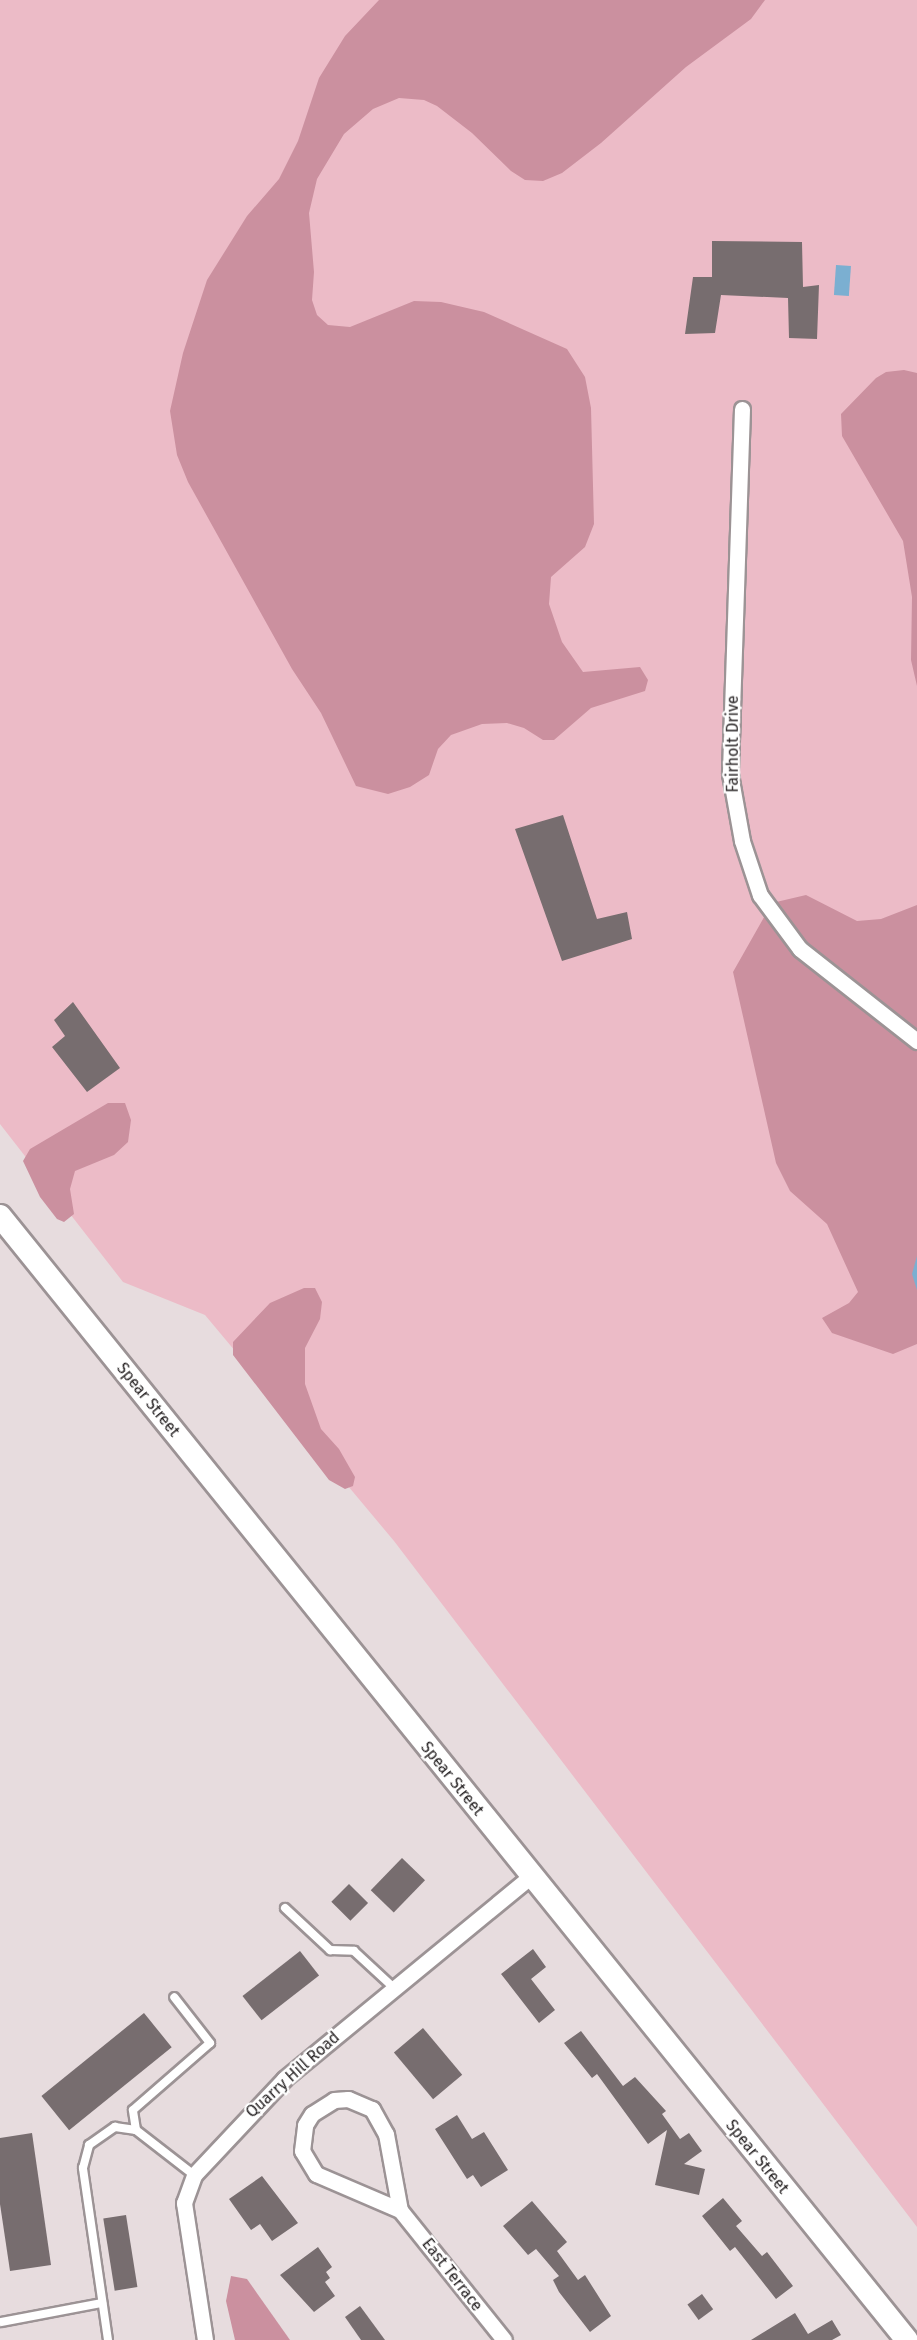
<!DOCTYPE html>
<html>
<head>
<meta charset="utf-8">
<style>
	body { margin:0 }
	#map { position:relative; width:917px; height:2340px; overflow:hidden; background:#e7dcde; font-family:"Fira Sans",sans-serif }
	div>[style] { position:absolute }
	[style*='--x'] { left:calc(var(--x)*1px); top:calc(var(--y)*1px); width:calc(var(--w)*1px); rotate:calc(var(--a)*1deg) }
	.green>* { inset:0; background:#ecbbc7 }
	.forest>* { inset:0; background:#cb909f }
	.water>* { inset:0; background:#7bafd1; transform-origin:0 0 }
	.building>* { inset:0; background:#776d6f; transform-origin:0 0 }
	.roads { filter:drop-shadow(2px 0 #9c9395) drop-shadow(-2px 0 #9c9395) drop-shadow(0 2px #9c9395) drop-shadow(0 -2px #9c9395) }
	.service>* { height:8px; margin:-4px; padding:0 4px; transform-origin:4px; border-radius:4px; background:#fff }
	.minor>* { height:15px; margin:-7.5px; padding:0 7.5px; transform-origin:7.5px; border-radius:7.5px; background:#fff }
	.secondary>* { height:22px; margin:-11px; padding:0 11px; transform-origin:11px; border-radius:11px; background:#fff }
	span { translate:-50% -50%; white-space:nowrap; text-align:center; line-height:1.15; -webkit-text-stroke:4.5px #fff; paint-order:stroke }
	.street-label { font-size:16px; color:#262223 }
</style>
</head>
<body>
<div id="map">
	<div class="green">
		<div style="clip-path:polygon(0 0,917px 0,917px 2227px,394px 1541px,205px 1315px,123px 1282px,0 1124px)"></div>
	</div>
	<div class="forest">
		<div style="clip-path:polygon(379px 0,765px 0,751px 19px,686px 67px,601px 143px,562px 173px,543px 181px,525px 180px,511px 171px,472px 133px,437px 106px,424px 100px,399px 98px,373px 109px,344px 134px,317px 179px,309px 213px,314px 272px,312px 300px,317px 315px,328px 325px,350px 327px,414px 301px,441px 302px,484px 312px,567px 349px,585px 377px,591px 408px,594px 524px,585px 547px,551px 577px,549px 604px,562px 642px,583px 672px,640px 667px,648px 680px,645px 691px,591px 708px,554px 740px,543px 740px,524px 728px,507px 723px,482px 724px,451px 735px,438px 749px,429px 775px,410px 787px,388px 794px,356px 786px,321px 713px,292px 669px,188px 482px,177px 455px,170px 411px,183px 353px,207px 280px,247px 216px,279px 179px,298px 141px,319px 78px,345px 36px)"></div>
		<div style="clip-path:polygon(904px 370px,917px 373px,917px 686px,911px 660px,912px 597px,903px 541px,842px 436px,841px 414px,876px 378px,886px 372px)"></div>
		<div style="clip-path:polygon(806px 895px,857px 921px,881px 919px,917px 905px,917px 1344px,893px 1354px,832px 1333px,822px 1318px,849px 1303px,858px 1292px,827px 1224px,790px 1191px,776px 1163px,733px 972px,772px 903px)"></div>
		<div style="clip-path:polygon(108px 1103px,125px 1103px,131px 1120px,128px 1142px,114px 1155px,75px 1171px,70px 1189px,74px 1214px,64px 1222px,57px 1219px,40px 1197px,23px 1161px,30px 1149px)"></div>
		<div style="clip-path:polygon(304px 1288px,315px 1288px,322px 1302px,320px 1319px,305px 1348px,305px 1384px,321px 1429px,339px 1449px,355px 1477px,353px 1486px,345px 1489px,329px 1480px,233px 1355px,233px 1342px,270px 1303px)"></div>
		<div style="clip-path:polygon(231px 2276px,247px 2279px,290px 2340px,235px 2340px,226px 2301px)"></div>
	</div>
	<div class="water">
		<div style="left:836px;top:265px;width:15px;height:30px;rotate:4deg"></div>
		<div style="clip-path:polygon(917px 1256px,917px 1290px,912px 1274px)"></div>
	</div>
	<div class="building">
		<div style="clip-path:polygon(712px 241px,802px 242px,803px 287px,819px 285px,817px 339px,789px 338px,788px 298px,721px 295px,715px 333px,685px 334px,693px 277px,712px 277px)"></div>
		<div style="clip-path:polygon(563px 815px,597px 919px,627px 912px,632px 939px,562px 961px,515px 829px)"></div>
		<div style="clip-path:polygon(73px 1002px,120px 1068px,87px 1092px,52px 1047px,65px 1036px,54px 1020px)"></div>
		<div style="left:402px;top:1858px;width:32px;height:45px;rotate:44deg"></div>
		<div style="left:349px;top:1884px;width:27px;height:25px;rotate:45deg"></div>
		<div style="clip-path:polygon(533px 1949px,546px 1967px,531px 1979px,555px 2010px,539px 2023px,501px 1974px)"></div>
		<div style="left:300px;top:1951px;width:31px;height:73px;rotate:52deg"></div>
		<div style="left:144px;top:2013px;width:44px;height:132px;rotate:51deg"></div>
		<div style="left:423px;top:2028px;width:61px;height:38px;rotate:50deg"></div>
		<div style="clip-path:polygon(581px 2031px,623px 2086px,635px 2077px,666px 2111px,662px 2114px,680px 2139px,689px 2133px,702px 2151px,684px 2164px,705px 2169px,699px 2195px,655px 2185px,667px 2130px,648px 2144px,597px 2074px,592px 2078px,564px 2043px)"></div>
		<div style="clip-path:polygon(457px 2115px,472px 2139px,484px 2132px,508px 2170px,481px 2187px,473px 2175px,467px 2179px,435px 2129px)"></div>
		<div style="clip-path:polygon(32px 2133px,51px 2265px,10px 2271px,0 2204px,0 2138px)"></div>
		<div style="clip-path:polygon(262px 2176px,298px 2223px,272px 2241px,260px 2224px,251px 2230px,229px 2199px)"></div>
		<div style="clip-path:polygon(723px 2198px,742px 2221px,736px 2226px,762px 2256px,767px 2252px,793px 2286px,776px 2299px,735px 2247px,730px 2251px,702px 2216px)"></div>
		<div style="clip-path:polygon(532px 2201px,567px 2242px,557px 2251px,578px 2280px,585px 2275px,611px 2316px,590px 2332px,559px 2292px,553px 2280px,559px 2276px,536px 2249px,528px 2255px,503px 2226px)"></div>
		<div style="left:126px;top:2215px;width:73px;height:23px;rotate:81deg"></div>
		<div style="clip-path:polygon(318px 2247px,332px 2267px,326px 2272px,330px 2278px,325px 2282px,335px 2296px,314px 2312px,280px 2275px)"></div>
		<div style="left:702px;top:2294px;width:19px;height:18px;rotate:54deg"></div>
		<div style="clip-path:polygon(360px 2306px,385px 2340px,361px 2340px,345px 2317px)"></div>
		<div style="clip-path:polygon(795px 2313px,808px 2334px,832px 2320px,841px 2335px,832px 2340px,751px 2340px)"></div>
	</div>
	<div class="roads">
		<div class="service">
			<div style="--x:285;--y:1908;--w:62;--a:43"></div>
			<div style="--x:330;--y:1950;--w:24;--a:2"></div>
			<div style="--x:354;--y:1951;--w:54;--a:42.8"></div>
			<div style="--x:136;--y:2130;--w:20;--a:-99"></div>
			<div style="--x:133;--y:2110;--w:102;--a:-41"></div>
			<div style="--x:210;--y:2043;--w:58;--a:-128"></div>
			<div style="--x:1;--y:2322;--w:103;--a:-10.7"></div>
			<div style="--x:108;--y:2340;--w:174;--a:-98.3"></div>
			<div style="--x:83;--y:2168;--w:24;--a:-75"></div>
			<div style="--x:89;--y:2145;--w:32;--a:-35"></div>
			<div style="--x:115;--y:2127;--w:21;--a:8"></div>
			<div style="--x:136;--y:2130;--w:73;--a:37.8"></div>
		</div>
		<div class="minor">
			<div style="--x:742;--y:409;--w:365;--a:91.9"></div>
			<div style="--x:730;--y:774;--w:68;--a:79.8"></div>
			<div style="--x:742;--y:841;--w:57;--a:71.6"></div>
			<div style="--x:760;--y:895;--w:67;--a:53.5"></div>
			<div style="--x:800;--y:949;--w:149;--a:38.2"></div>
			<div style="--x:400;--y:2210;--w:91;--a:-156.8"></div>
			<div style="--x:316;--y:2174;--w:27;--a:-121"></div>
			<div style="--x:302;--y:2151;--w:26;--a:-83"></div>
			<div style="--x:305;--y:2125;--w:13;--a:-58"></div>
			<div style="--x:312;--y:2114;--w:26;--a:-32"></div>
			<div style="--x:334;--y:2100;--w:14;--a:-4"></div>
			<div style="--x:348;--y:2099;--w:26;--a:23"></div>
			<div style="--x:372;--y:2109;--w:29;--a:61"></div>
			<div style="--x:386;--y:2134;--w:77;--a:79.6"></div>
			<div style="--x:400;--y:2210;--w:166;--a:51.3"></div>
			<div style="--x:205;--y:2340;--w:139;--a:-98.7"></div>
			<div style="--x:184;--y:2203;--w:30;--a:-70"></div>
			<div style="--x:194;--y:2175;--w:132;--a:-46.8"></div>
			<div style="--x:284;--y:2079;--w:318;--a:-39.4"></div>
		</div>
		<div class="secondary">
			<div style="--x:0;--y:1216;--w:1444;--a:51.1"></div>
		</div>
	</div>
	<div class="street-label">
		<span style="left:733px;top:744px;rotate:-90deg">Fairholt Drive</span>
		<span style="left:148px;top:1400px;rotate:51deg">Spear Street</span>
		<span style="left:452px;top:1779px;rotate:51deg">Spear Street</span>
		<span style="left:293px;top:2075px;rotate:-42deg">Quarry Hill Road</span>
		<span style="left:757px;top:2157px;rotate:51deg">Spear Street</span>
		<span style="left:452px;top:2275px;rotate:52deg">East Terrace</span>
	</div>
</div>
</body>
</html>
